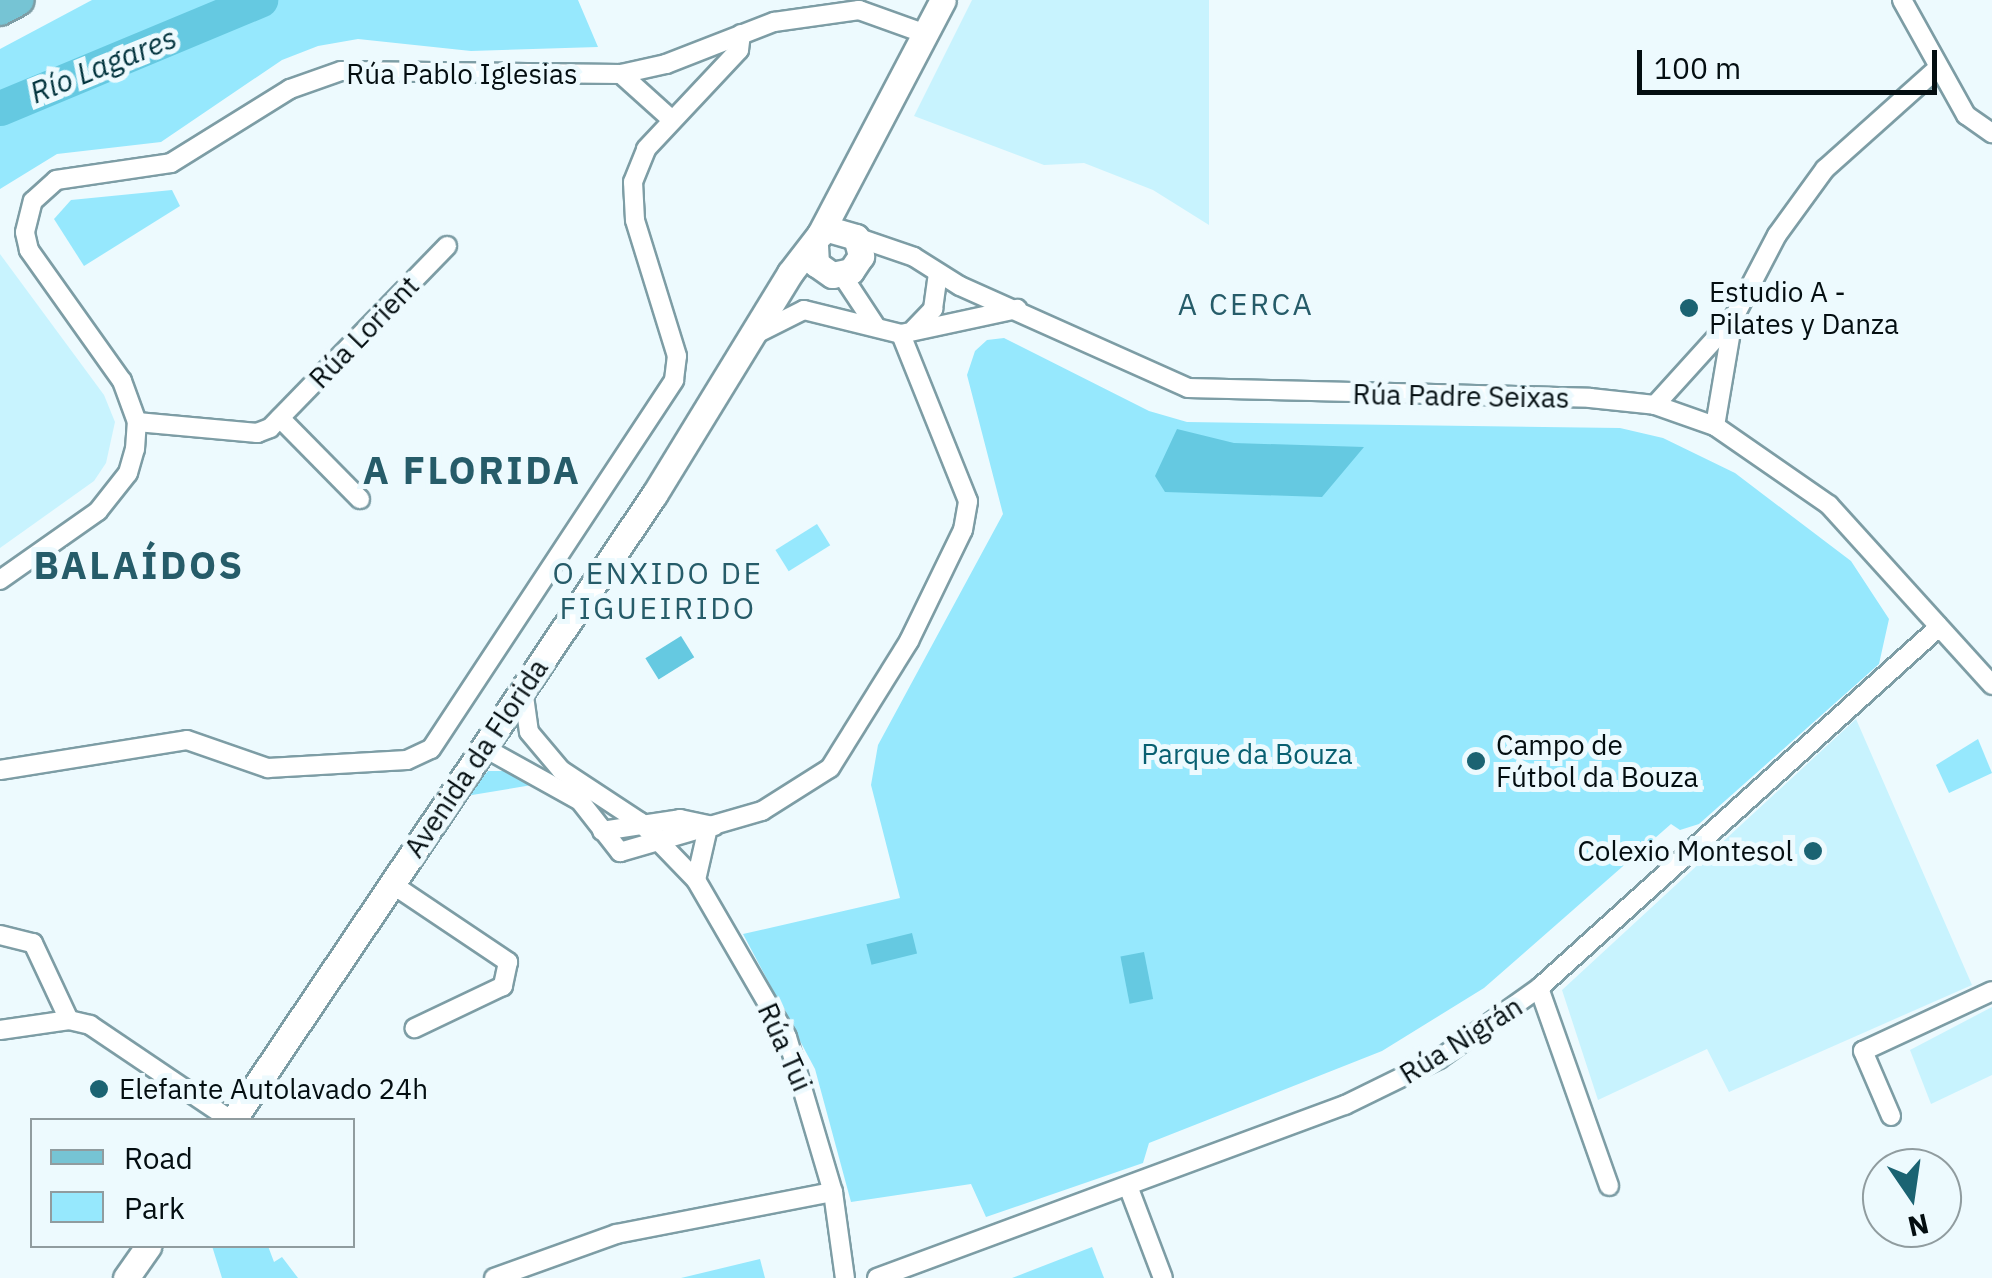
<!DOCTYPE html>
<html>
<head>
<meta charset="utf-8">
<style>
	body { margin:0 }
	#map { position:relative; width:1992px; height:1278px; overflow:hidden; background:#edfafe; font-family:"IBM Plex Sans",sans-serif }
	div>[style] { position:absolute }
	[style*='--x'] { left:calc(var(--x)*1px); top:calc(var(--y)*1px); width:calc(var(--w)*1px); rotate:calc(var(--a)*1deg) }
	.built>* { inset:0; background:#c8f3fe }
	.green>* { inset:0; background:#96e8fd; transform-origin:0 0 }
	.water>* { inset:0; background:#65c9e1; transform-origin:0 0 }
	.river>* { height:35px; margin:-17.5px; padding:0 17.5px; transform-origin:17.5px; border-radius:17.5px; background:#65c9e1 }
	.roads { filter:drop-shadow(2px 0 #7d9da5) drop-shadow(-2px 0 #7d9da5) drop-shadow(0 2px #7d9da5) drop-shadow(0 -2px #7d9da5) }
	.street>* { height:18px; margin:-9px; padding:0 9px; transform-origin:9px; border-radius:9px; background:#fff }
	.secondary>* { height:25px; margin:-12.5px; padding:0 12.5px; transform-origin:12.5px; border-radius:12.5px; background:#fff }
	.primary>* { height:30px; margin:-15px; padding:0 15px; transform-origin:15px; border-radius:15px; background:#76c4d4 }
	.dots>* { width:28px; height:28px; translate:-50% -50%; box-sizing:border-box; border:5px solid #edfafe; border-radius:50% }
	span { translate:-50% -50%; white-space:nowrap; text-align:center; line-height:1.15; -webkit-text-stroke:10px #edfafe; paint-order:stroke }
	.street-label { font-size:28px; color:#040e11 }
	.poi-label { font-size:28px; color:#040e11 }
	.left { translate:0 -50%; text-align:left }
	.right { translate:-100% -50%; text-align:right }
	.park-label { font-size:28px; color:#086071 }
	.water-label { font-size:30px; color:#01333d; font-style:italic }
	.neighbourhood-label { font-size:30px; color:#265c69; letter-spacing:2.5px }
	.district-label { font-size:38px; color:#265c69; font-weight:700; letter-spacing:2.5px }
	.legend { position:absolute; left:30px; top:1118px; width:325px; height:130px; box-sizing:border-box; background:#edfafe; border:2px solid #909c9f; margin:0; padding:12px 18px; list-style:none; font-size:30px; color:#040e11 }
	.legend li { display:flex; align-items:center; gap:20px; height:50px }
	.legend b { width:50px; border:2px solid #909c9f }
	.north { position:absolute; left:1862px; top:1148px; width:100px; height:100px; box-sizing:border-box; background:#edfafe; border:2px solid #909c9f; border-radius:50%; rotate:167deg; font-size:28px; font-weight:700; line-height:40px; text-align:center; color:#040e11 }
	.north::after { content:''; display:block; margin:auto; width:35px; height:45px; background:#1b6372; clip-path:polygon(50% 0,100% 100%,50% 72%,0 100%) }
	.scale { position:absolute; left:1637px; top:50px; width:300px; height:45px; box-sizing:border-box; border:5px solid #040e11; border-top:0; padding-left:12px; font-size:30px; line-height:35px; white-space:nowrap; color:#040e11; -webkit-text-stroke:8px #edfafe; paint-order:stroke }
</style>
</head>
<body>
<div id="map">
	<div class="built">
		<div style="clip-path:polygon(972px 0,1209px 0,1209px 225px,1153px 190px,1084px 163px,1044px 165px,914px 116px)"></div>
		<div style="clip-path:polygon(0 254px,104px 395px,115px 422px,106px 463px,94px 481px,0 548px)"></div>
		<div style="clip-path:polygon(1856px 719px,1972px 985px,1729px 1092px,1707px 1049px,1598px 1100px,1562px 990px)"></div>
		<div style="clip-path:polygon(1992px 1007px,1992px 1075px,1931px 1104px,1910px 1050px)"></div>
	</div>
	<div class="green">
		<div style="clip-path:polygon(92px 0,578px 0,598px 47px,471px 51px,358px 39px,318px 46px,282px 60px,161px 142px,57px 154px,0 189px,0 49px)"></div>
		<div style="clip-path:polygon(172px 190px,180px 206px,84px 266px,54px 219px,71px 200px)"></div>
		<div style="clip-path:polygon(1004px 338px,1149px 411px,1187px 422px,1620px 428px,1663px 438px,1735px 473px,1851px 561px,1889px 619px,1879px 664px,1699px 824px,1680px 830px,1671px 824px,1484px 988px,1382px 1051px,1149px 1143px,1143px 1163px,986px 1217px,971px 1184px,851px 1202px,815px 1069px,743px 934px,900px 898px,871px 785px,878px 745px,1003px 514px,967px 375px,975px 351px,987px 340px)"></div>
		<div style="left:817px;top:524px;width:25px;height:49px;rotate:58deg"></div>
		<div style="clip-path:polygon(1978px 739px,1992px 773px,1949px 793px,1936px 765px)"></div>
		<div style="clip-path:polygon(488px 771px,510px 771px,538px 784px,466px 796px)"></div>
		<div style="clip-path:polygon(212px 1246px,268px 1246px,274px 1262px,282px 1257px,298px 1278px,222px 1278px)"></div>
		<div style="clip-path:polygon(1092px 1247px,1104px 1278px,1012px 1278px)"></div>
		<div style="clip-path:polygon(760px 1259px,765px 1278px,681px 1278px)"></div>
	</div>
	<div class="water">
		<div style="clip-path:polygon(1177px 429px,1234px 443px,1364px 447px,1322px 497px,1165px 492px,1155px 476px)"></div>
		<div style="left:681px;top:636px;width:25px;height:42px;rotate:58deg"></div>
		<div style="left:912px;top:933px;width:21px;height:47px;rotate:76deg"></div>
		<div style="left:1144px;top:952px;width:48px;height:24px;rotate:79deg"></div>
	</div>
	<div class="river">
		<div style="--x:0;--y:108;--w:282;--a:-22.6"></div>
	</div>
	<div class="roads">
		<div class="street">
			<div style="--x:1902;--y:0;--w:132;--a:60.9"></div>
			<div style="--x:1966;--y:115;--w:32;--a:35"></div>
			<div style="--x:621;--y:74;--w:67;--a:42"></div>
			<div style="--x:856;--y:237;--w:61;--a:19"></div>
			<div style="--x:914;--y:257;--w:54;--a:32.2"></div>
			<div style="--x:960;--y:286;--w:250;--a:24.1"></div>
			<div style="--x:1188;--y:388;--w:402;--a:1.4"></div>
			<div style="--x:1590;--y:398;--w:65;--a:6.1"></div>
			<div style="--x:1655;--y:405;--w:64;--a:19.3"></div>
			<div style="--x:1715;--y:426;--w:139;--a:34.7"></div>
			<div style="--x:1829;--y:505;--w:243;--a:47.8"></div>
			<div style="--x:842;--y:275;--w:60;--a:56.6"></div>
			<div style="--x:914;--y:329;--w:28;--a:-46"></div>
			<div style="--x:933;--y:309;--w:34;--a:-82"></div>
			<div style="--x:760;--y:332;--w:49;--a:-26.6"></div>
			<div style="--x:804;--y:310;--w:100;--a:13.9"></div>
			<div style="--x:901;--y:334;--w:119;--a:-12.2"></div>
			<div style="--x:1655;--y:405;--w:116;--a:-47.8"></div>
			<div style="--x:1733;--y:319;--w:95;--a:-62.4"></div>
			<div style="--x:1777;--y:235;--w:82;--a:-54"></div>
			<div style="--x:1825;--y:169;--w:150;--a:-41.8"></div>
			<div style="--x:280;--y:418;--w:114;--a:45.4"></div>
			<div style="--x:137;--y:422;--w:121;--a:5.2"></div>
			<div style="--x:257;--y:433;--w:14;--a:-21"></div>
			<div style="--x:270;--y:428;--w:254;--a:-45.8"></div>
			<div style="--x:1715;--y:426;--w:108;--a:-80.4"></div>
			<div style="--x:0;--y:580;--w:120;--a:-35.1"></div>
			<div style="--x:98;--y:511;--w:48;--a:-51.7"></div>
			<div style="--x:128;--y:473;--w:25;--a:-74"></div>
			<div style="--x:135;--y:449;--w:27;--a:-86"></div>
			<div style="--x:137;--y:422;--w:44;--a:-110.1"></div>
			<div style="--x:122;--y:381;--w:161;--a:-125.4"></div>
			<div style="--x:29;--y:250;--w:18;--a:-103"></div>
			<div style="--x:25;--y:232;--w:32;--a:-76"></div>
			<div style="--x:33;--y:201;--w:31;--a:-42"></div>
			<div style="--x:56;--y:180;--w:116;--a:-8.4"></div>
			<div style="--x:171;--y:163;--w:140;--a:-31.9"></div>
			<div style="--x:290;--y:89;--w:54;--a:-19.4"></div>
			<div style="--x:341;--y:71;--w:280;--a:0.6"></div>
			<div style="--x:621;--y:74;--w:46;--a:-12.5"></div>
			<div style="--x:666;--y:64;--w:116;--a:-21.3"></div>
			<div style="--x:774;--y:22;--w:86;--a:-8"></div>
			<div style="--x:859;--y:10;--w:71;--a:19.7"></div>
			<div style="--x:523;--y:689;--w:43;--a:82.1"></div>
			<div style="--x:529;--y:732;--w:50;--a:49.9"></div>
			<div style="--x:561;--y:770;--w:95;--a:33.4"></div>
			<div style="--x:640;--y:822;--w:81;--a:46"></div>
			<div style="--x:696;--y:880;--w:181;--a:59.9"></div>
			<div style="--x:787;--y:1037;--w:162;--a:73.5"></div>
			<div style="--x:833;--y:1192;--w:87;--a:82.1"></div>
			<div style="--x:483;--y:747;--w:111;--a:29.1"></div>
			<div style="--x:580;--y:801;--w:65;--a:51.9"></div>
			<div style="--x:620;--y:852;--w:148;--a:-16.1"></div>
			<div style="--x:762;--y:811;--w:80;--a:-32.3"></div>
			<div style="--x:830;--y:768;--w:150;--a:-58.1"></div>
			<div style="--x:909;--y:641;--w:123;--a:-64.1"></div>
			<div style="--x:963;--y:530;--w:29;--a:-80"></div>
			<div style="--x:968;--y:501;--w:180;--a:-111.9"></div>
			<div style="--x:0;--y:770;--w:189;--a:-9.1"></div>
			<div style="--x:187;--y:740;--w:86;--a:19.1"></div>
			<div style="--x:268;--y:768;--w:139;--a:-3.3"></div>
			<div style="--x:407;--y:760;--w:26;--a:-25"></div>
			<div style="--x:431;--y:749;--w:442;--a:-56.6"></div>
			<div style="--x:674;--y:380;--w:24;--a:-83"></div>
			<div style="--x:677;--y:356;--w:142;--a:-107.2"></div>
			<div style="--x:635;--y:220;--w:38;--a:-93"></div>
			<div style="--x:633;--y:182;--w:35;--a:-68"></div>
			<div style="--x:646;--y:149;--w:136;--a:-46.8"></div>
			<div style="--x:739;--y:50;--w:16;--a:-83"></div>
			<div style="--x:602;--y:831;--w:79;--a:-8.7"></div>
			<div style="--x:680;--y:819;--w:35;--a:12"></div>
			<div style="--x:696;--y:880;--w:49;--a:-77.1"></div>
			<div style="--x:392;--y:884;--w:140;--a:33.9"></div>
			<div style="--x:508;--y:962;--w:25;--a:102"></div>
			<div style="--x:503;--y:986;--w:98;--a:154.5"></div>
			<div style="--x:0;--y:935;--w:34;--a:14"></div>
			<div style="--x:33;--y:943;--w:85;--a:64.9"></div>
			<div style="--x:1539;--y:988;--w:210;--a:70.5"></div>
			<div style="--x:0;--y:1030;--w:70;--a:-8.2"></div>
			<div style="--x:69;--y:1020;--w:22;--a:13"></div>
			<div style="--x:90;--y:1025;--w:170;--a:34"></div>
			<div style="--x:1891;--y:1116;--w:71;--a:-113.3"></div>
			<div style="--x:1863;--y:1051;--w:142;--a:-24.9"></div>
			<div style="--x:1128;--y:1186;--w:98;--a:69.2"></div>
			<div style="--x:494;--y:1278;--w:130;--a:-19.8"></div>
			<div style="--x:616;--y:1234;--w:221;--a:-11"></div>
			<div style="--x:877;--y:1278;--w:499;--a:-20.3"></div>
			<div style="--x:1345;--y:1105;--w:105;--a:-26.1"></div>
			<div style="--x:1439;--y:1059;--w:123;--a:-35.4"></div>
			<div style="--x:1539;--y:988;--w:539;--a:-42.07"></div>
		</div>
		<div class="secondary">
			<div style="--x:820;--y:234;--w:264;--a:-62.3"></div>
			<div style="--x:233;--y:1120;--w:754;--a:-56.04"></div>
			<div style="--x:654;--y:495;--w:260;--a:-58.5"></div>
			<div style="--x:790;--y:273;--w:49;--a:-52.4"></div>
			<div style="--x:820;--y:234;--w:9;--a:-32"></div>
			<div style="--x:828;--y:229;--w:29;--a:16"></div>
			<div style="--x:856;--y:237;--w:20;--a:75"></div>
			<div style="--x:861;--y:256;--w:18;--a:124"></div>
			<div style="--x:851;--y:271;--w:19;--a:168"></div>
			<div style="--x:832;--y:275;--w:19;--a:-145"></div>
			<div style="--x:816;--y:264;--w:22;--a:-93"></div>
			<div style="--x:126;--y:1278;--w:39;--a:-55"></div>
		</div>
		<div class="primary">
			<div style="--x:0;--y:10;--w:21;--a:-28"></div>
		</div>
	</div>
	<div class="dots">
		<div style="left:1689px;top:308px;background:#1b6372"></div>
		<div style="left:1476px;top:761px;background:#1b6372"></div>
		<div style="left:1813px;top:851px;background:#1b6372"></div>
		<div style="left:99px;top:1089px;background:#1b6372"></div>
	</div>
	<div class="street-label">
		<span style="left:462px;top:74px">Rúa Pablo Iglesias</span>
		<span style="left:364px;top:332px;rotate:-46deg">Rúa Lorient</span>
		<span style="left:1461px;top:396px;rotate:1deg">Rúa Padre Seixas</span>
		<span style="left:476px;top:758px;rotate:-56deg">Avenida da Florida</span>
		<span style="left:1461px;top:1040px;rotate:-32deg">Rúa Nigrán</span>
		<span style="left:785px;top:1047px;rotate:66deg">Rúa Tui</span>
	</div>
	<div class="poi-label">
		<span class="left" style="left:1709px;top:308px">Estudio A -<br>Pilates y Danza</span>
		<span class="left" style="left:1496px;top:761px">Campo de<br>Fútbol da Bouza</span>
		<span class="right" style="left:1793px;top:851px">Colexio Montesol</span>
		<span class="left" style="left:119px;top:1089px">Elefante Autolavado 24h</span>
	</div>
	<div class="park-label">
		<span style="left:1247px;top:754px">Parque da Bouza</span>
	</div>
	<div class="water-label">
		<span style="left:103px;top:65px;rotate:-22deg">Río Lagares</span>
	</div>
	<div class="neighbourhood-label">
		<span style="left:1246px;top:304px">A CERCA</span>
		<span style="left:658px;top:590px">O ENXIDO DE<br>FIGUEIRIDO</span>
	</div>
	<div class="district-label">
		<span style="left:472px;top:470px">A FLORIDA</span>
		<span style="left:139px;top:565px">BALAÍDOS</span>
	</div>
	<ul class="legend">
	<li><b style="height:12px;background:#76c4d4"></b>Road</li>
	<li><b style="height:28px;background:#96e8fd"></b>Park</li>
	</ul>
	<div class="north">N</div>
	<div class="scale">100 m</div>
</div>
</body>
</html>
